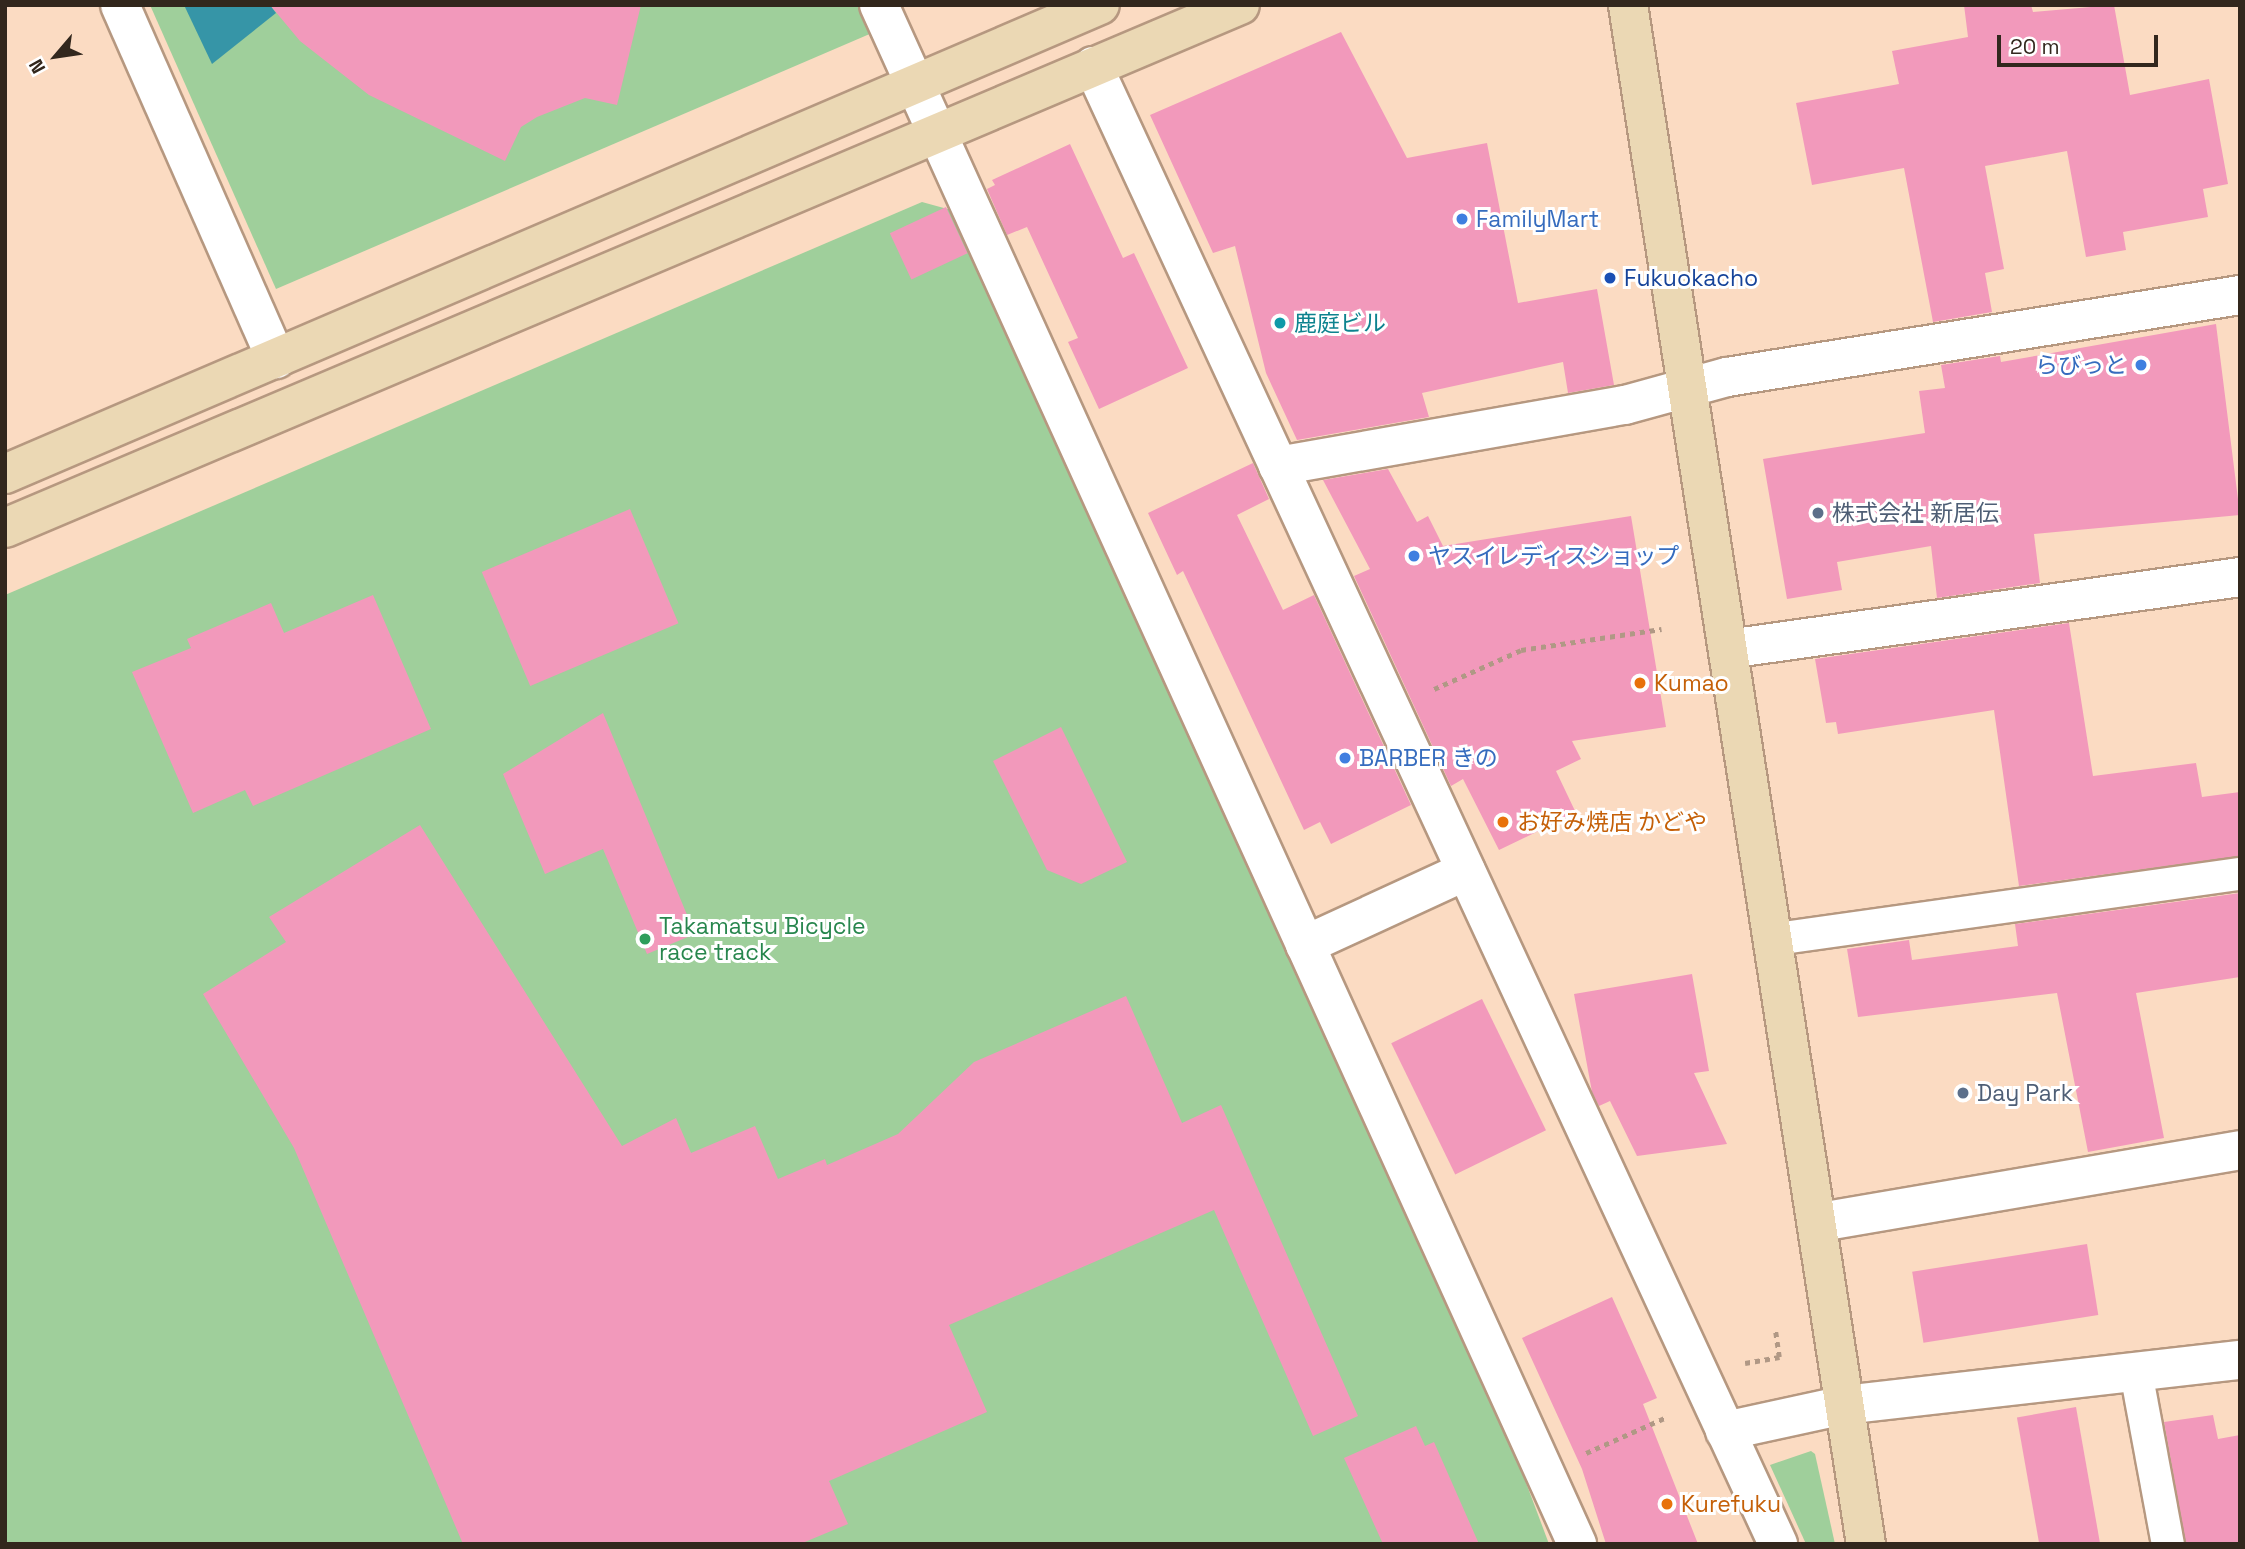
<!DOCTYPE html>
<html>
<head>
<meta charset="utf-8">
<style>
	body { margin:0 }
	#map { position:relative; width:2245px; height:1549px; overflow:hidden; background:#fbdbc2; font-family:"Space Grotesk","Noto Sans JP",sans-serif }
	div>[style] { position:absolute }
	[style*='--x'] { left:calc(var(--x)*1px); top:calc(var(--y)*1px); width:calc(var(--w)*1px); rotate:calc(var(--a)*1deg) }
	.green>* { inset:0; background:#9fcf9b }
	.water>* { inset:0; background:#3695a7 }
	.building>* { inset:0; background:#f299bb; transform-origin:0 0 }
	.path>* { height:4.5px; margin-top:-2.25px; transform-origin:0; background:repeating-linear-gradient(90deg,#b09885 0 5px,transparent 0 10px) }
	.roads { filter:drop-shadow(2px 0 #b69880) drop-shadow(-2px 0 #b69880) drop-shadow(0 2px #b69880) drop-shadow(0 -2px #b69880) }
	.lane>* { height:32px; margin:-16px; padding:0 16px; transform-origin:16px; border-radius:16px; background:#fff }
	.street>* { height:38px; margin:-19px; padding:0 19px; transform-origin:19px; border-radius:19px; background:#fff }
	.secondary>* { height:38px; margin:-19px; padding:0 19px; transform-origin:19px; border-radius:19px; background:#ebd8b4 }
	.dots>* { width:19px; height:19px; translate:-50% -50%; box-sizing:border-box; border:4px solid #fff; border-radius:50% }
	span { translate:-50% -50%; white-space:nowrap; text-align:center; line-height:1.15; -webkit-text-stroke:6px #fff; paint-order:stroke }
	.shop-label { font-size:23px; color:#366cbe }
	.left { translate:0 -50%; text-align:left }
	.right { translate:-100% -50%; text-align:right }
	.transit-label { font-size:23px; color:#164399 }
	.culture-label { font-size:23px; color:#0d838f }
	.service-label { font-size:23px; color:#4e5e75 }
	.food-label { font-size:23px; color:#c56008 }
	.leisure-label { font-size:23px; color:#27864d }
	.frame { position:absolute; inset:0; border:7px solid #32271d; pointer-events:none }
	.north { position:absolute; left:21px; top:21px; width:70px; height:70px; -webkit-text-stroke:5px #fff; paint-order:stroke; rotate:241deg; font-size:19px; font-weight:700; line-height:28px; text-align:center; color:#32271d }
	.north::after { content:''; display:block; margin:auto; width:24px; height:32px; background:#32271d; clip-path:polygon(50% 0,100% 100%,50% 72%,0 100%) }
	.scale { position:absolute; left:1997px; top:35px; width:161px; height:32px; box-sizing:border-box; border:4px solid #32271d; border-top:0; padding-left:9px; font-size:21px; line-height:24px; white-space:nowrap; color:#32271d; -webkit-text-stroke:5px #fff; paint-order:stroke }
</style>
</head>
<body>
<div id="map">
	<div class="green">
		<div style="clip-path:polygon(150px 5px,858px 5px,872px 33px,276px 289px)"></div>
		<div style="clip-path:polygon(922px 202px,951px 210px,1510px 1440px,1549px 1544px,5px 1544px,5px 595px)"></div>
		<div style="clip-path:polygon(1811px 1451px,1815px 1454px,1835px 1544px,1806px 1544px,1770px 1465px)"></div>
	</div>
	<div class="water">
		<div style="clip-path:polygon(184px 5px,270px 5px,276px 13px,212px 64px)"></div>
	</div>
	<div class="building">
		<div style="clip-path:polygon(270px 5px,641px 5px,617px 105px,585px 98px,537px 117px,521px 127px,505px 161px,369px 95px,300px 41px)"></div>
		<div style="clip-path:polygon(1964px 5px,2031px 5px,2033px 12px,2114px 5px,2130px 95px,2209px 79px,2228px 184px,2203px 189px,2208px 217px,2123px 232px,2126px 250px,2086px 257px,2067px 151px,1985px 166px,2004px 269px,1985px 273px,1992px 312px,1933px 322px,1904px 168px,1812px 185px,1796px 103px,1899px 84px,1892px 51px,1968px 37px)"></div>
		<div style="clip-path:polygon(1341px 32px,1407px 158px,1487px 143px,1518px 303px,1597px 289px,1614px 385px,1568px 393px,1563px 362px,1422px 393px,1429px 417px,1297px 440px,1266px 373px,1235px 246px,1213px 253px,1150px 115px)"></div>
		<div style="clip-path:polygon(1070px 144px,1123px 258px,1134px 253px,1188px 368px,1099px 409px,1068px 342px,1078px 338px,1027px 227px,1007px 235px,987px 189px,995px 185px,992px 180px)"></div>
		<div style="left:946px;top:207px;width:51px;height:62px;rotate:65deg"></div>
		<div style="clip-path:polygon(2216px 324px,2240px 515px,2034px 534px,2040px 583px,1937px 598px,1931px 546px,1837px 562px,1842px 590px,1787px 599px,1763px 459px,1925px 433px,1919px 391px,1945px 388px,1941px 365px,2000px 356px,2001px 362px)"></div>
		<div style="clip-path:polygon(1253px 463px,1269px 499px,1237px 515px,1283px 610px,1314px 595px,1411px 805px,1331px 844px,1320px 822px,1304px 830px,1183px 571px,1177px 575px,1148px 513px)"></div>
		<div style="clip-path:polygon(1388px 469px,1417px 522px,1428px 516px,1443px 546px,1631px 516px,1666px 727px,1572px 741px,1581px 759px,1556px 771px,1576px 813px,1499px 850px,1463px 779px,1451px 786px,1354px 576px,1370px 569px,1323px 480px)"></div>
		<div style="left:630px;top:509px;width:124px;height:161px;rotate:67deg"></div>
		<div style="clip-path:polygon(373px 595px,431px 729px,253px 806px,245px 790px,193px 813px,132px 672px,191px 648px,187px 639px,271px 603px,284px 633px)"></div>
		<div style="clip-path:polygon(2069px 623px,2093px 776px,2196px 763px,2202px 797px,2240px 792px,2240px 856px,2019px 886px,1994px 710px,1838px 734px,1836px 722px,1826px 723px,1815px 659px)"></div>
		<div style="clip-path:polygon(603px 713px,695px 934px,647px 954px,603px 849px,545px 874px,503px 774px)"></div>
		<div style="clip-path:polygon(1061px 727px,1127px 862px,1081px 884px,1047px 870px,993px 761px)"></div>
		<div style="clip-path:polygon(420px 825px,622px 1146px,676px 1118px,691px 1153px,755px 1126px,778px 1179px,825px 1159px,827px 1165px,898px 1134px,974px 1062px,1126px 996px,1182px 1123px,1221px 1105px,1358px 1416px,1313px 1436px,1214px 1210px,949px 1325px,987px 1412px,829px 1481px,848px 1524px,800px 1544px,463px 1544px,294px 1148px,203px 994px,286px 942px,269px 917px)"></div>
		<div style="clip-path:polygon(2240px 893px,2240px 977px,2136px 993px,2164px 1138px,2088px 1152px,2057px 993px,1858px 1017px,1847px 949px,1909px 940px,1912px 960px,2018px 946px,2015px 924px)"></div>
		<div style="clip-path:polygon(1692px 974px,1709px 1071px,1694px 1073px,1727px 1144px,1637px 1156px,1610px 1101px,1599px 1106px,1592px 1092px,1574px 994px)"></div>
		<div style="left:1482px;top:999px;width:146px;height:101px;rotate:64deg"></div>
		<div style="left:2087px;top:1244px;width:72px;height:177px;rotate:81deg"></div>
		<div style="clip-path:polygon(1612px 1297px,1657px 1398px,1643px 1404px,1698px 1544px,1606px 1544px,1582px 1469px,1522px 1338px)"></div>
		<div style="left:2076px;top:1407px;width:139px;height:60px;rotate:80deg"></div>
		<div style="clip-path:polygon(2213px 1415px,2218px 1439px,2240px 1435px,2240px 1544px,2186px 1544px,2164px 1422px)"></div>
		<div style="clip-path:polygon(1416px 1426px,1425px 1446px,1434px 1442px,1479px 1544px,1383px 1544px,1344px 1458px)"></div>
	</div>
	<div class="path">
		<div style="--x:1434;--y:689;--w:95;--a:-24.1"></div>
		<div style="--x:1521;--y:650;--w:142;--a:-8.5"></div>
		<div style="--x:1745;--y:1363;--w:35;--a:-10"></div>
		<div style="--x:1779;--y:1357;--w:27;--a:-98"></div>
		<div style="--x:1586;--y:1453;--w:89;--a:-24"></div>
	</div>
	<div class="roads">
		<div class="lane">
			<div style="--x:1776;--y:939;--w:469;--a:-8"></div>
			<div style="--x:2136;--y:1372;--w:175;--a:79.5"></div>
		</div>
		<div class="street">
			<div style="--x:120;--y:5;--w:387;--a:66.2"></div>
			<div style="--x:879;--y:5;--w:1690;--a:65.6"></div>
			<div style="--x:1093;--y:66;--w:1629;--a:65.13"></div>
			<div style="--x:1278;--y:466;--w:352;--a:-10"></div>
			<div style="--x:1625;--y:405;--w:106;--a:-15.4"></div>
			<div style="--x:1727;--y:377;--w:520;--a:-9.08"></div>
			<div style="--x:1728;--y:649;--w:517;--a:-8"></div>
			<div style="--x:1305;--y:945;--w:177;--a:-24.7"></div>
			<div style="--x:1820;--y:1222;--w:426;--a:-9.7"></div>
			<div style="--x:1725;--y:1431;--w:122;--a:-12.3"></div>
			<div style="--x:1844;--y:1405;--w:399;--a:-6.5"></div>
		</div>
		<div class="secondary">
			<div style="--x:1628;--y:5;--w:1557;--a:81.21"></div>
			<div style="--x:5;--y:474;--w:1191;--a:-23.19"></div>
			<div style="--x:5;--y:528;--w:1341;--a:-22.95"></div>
		</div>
	</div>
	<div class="dots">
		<div style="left:1462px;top:219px;background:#3f7fe0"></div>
		<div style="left:1610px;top:278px;background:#1a4fb4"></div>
		<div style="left:1280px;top:323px;background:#0f9aa8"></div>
		<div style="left:2141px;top:365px;background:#3f7fe0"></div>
		<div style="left:1818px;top:513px;background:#5c6f8a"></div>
		<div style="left:1414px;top:556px;background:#3f7fe0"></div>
		<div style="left:1640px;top:683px;background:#e8710a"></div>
		<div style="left:1345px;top:758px;background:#3f7fe0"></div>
		<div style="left:1503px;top:822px;background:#e8710a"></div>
		<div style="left:645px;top:939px;background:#2e9e5b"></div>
		<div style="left:1963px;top:1093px;background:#5c6f8a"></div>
		<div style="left:1667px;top:1504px;background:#e8710a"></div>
	</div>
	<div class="shop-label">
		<span class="left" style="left:1476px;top:219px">FamilyMart</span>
		<span class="right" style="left:2127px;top:365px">らびっと</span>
		<span class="left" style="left:1428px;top:556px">ヤスイレディスショップ</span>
		<span class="left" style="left:1359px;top:758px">BARBER きの</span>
	</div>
	<div class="transit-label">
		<span class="left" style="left:1624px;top:278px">Fukuokacho</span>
	</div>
	<div class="culture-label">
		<span class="left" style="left:1294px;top:323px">鹿庭ビル</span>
	</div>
	<div class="service-label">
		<span class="left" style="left:1832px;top:513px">株式会社 新居伝</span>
		<span class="left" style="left:1977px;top:1093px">Day Park</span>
	</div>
	<div class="food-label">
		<span class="left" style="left:1654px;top:683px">Kumao</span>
		<span class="left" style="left:1517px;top:822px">お好み焼店 かどや</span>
		<span class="left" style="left:1681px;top:1504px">Kurefuku</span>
	</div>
	<div class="leisure-label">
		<span class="left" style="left:659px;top:939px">Takamatsu Bicycle<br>race track</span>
	</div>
	<div class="frame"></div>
	<div class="north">N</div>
	<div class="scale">20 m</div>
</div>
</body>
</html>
